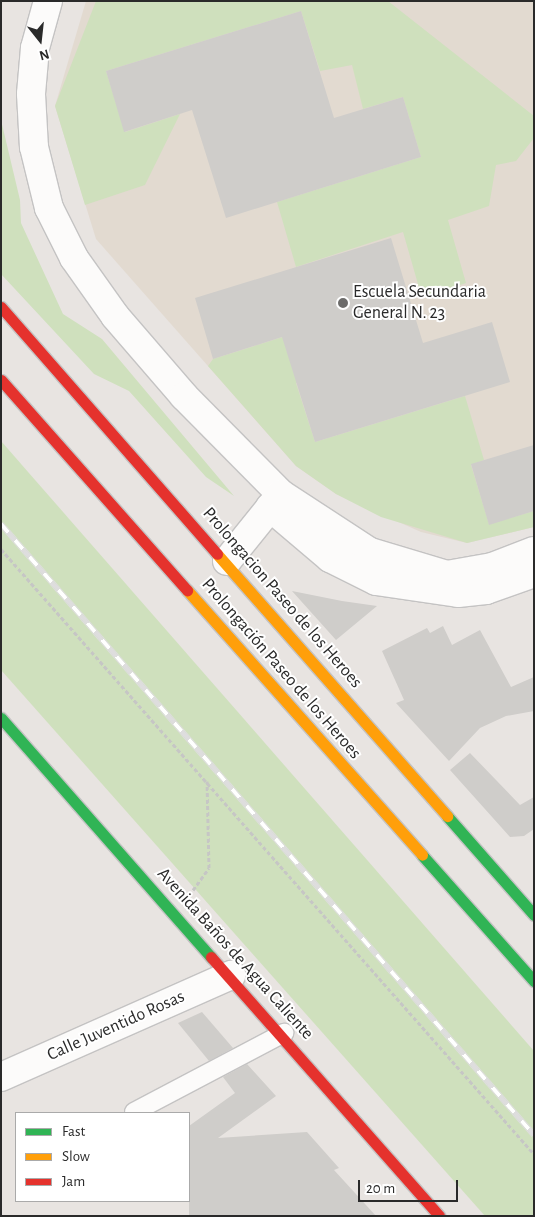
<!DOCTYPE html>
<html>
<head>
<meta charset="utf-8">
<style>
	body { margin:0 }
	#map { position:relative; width:535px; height:1217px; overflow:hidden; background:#e8e4e1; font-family:"Alegreya Sans",sans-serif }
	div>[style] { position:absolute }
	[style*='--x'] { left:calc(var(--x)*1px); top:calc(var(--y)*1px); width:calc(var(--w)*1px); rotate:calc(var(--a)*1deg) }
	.education>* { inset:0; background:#e2dad0 }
	.green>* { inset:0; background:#cfe0bd }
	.building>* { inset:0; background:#cfcdca }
	.path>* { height:3px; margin-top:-1.5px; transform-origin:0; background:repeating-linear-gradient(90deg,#c6c6c5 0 4px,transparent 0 6.5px) }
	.roads { filter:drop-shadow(1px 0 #c4c3c3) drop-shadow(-1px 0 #c4c3c3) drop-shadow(0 1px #c4c3c3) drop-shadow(0 -1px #c4c3c3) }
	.lane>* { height:18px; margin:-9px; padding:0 9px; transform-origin:9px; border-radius:9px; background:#fcfbfa }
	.street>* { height:28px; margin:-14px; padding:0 14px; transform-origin:14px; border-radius:14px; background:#fcfbfa }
	.fast>* { height:11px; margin:-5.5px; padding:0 5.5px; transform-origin:5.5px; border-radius:5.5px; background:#30b455 }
	.slow>* { height:11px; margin:-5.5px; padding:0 5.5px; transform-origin:5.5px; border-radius:5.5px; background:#ff9f0a }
	.jam>* { height:11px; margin:-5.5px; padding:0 5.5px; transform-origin:5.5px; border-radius:5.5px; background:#e5322d }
	.rail>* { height:5.5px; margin-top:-2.75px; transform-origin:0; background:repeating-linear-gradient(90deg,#fff 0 11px,#deddde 0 22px); box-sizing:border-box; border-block:1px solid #deddde }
	.dots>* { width:14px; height:14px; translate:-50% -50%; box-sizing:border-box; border:2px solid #fff; border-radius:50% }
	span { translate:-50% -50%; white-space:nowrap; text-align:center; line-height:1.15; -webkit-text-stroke:4px #fff; paint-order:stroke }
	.poi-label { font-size:18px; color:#2a2a2a }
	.left { translate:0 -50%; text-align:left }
	.street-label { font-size:18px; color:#2a2a2a }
	.frame { position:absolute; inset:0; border:2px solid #2a2a2a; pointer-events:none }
	.legend { position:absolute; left:15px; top:1112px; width:175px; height:90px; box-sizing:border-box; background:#fff; border:1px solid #aaa; margin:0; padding:6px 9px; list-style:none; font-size:15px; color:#2a2a2a }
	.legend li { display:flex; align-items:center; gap:10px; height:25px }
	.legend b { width:25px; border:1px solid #aaa }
	.north { position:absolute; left:15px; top:15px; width:50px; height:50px; -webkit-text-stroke:4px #fff; paint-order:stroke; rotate:164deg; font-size:14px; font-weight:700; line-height:20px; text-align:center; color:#2a2a2a }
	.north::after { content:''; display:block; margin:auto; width:18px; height:22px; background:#2a2a2a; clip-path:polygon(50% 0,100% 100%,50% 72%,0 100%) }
	.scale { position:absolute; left:358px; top:1180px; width:100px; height:22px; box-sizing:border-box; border:2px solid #2a2a2a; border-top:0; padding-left:6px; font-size:15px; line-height:18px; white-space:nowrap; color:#2a2a2a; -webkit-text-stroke:4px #fff; paint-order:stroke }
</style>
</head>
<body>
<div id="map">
	<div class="education">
		<div style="clip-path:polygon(86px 1px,534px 1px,534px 527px,467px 543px,421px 532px,336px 494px,296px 466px,96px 239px,55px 106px)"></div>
	</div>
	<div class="green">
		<div style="clip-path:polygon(96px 1px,388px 1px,534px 116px,534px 138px,516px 161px,496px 165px,489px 206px,448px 220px,466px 283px,422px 298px,403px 232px,296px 267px,277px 202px,421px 157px,403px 97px,363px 109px,352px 65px,320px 71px,301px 11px,106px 71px,125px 132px,180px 114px,145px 185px,85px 205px,55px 106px)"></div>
		<div style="clip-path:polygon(1px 120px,20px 200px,21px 223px,63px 314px,102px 339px,234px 496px,206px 477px,129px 391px,94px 374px,1px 274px)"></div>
		<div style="clip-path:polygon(324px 324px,337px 369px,296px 383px,315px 442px,465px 396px,484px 460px,471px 465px,489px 524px,534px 511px,534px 527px,467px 543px,381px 517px,336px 494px,296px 466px,208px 366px,213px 359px)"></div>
		<div style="clip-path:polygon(1px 441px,534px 1051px,534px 1216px,485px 1216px,1px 670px)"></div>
	</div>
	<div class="building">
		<div style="clip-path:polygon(301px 11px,334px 118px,403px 97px,421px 157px,226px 218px,192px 110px,124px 132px,106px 71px)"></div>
		<div style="clip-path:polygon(391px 238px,423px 343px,492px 322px,510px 382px,315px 442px,282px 337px,213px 359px,195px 298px)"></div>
		<div style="clip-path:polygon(534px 445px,534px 511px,489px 525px,471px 464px)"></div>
		<div style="clip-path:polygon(292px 591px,342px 601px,377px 606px,336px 640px)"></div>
		<div style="clip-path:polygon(443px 626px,452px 645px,480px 630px,511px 687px,534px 677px,534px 711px,506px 716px,480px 728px,449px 761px,396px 703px,404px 700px,382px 651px,427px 628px,430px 633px)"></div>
		<div style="clip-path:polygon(470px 753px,520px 805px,534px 797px,534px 829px,524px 836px,510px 837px,450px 770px)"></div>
		<div style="clip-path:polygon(202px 1012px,233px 1048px,209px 1061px,178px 1023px)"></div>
		<div style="clip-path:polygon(247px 1064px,276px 1096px,218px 1138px,307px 1132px,339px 1168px,334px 1170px,376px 1216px,189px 1216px,189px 1126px,235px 1093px,223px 1077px)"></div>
	</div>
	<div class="path">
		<div style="--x:1;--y:549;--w:806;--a:48.62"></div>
		<div style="--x:193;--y:890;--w:27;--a:-54"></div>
		<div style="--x:209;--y:868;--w:87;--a:-91.3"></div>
	</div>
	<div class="roads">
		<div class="lane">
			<div style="--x:134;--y:1112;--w:170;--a:-27.8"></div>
		</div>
		<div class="street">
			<div style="--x:48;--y:1;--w:49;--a:105.5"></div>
			<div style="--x:35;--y:48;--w:46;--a:95"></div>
			<div style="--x:31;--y:94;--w:53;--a:86.8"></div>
			<div style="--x:34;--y:147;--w:63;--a:76.2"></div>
			<div style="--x:49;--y:208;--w:56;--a:63.4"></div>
			<div style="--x:74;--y:258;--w:71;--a:54.7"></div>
			<div style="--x:115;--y:316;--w:106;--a:49.2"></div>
			<div style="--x:184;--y:396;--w:138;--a:45.3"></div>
			<div style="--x:281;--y:494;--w:106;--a:33.1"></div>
			<div style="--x:370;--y:552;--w:80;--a:16.6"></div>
			<div style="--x:447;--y:575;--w:46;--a:-10.1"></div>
			<div style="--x:492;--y:567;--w:45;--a:-20.9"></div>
			<div style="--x:270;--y:507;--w:79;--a:40.4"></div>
			<div style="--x:330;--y:558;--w:51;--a:26.6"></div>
			<div style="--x:376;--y:581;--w:83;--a:8.3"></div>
			<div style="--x:458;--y:593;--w:28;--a:-6"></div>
			<div style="--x:486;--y:590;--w:51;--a:-19.5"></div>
			<div style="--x:227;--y:561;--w:86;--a:-51.1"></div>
			<div style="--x:1;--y:1077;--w:252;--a:-23.9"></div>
		</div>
		<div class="fast">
			<div style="--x:1;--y:718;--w:318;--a:48.7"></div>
			<div style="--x:447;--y:816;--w:132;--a:48.7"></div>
			<div style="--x:422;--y:855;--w:169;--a:48.4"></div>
		</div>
		<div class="slow">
			<div style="--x:217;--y:554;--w:349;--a:48.7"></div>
			<div style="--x:187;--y:590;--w:354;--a:48.4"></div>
		</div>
		<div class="jam">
			<div style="--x:1;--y:307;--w:328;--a:48.8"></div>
			<div style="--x:1;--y:380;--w:281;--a:48.5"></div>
			<div style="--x:211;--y:957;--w:345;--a:48.6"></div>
		</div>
	</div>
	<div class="rail">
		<div style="--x:1;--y:524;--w:811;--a:48.9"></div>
	</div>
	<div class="dots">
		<div style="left:343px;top:303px;background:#6c6b6a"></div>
	</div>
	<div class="poi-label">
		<span class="left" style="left:353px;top:303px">Escuela Secundaria<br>General N. 23</span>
	</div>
	<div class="street-label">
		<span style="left:282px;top:598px;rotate:49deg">Prolongacion Paseo de los Heroes</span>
		<span style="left:281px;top:669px;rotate:49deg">Prolongación Paseo de los Heroes</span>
		<span style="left:235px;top:954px;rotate:48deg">Avenida Baños de Agua Caliente</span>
		<span style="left:116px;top:1026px;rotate:-24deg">Calle Juventido Rosas</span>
	</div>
	<div class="frame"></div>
	<ul class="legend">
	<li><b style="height:6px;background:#30b455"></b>Fast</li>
	<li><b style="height:6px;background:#ff9f0a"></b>Slow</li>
	<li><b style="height:6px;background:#e5322d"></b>Jam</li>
	</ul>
	<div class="north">N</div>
	<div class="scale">20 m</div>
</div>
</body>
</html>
